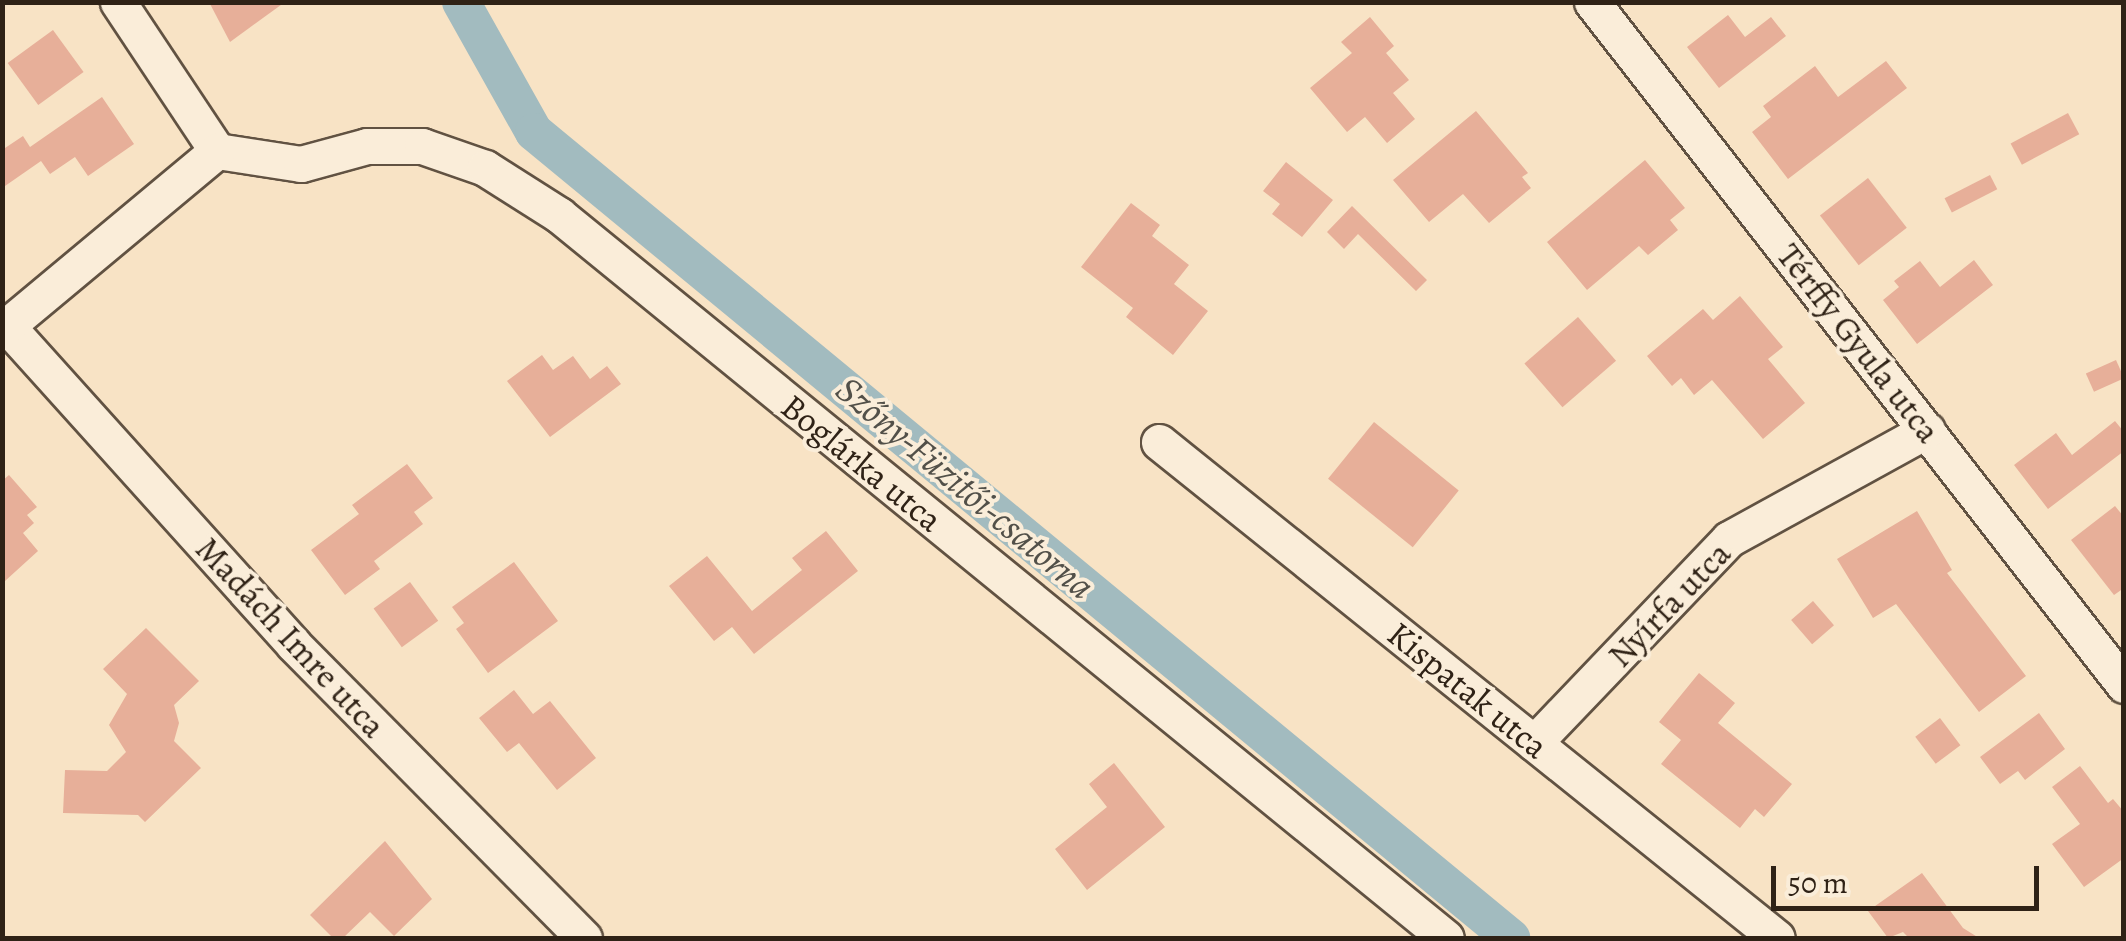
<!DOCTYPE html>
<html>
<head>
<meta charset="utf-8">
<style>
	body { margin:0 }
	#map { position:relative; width:2126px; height:941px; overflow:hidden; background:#f8e3c5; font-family:Alegreya,serif }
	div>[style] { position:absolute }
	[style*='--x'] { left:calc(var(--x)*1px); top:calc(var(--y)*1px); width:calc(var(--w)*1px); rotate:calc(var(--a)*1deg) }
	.canal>* { height:38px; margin:-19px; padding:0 19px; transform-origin:19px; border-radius:19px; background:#a2bbbf }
	.building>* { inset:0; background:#e7af99; transform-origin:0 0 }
	.roads { filter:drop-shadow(2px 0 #615242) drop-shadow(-2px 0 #615242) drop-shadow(0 2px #615242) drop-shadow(0 -2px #615242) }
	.minor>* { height:35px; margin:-17.5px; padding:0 17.5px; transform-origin:17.5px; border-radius:17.5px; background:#faedd9 }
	span { translate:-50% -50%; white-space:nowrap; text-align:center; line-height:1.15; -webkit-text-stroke:8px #faedd9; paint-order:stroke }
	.street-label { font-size:35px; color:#2f2216 }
	.water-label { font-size:38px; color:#525049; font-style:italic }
	.frame { position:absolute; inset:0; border:5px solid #2f2216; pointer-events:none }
	.scale { position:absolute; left:1771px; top:866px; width:268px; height:45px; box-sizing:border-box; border:5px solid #2f2216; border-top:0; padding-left:12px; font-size:30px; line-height:35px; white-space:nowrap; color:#2f2216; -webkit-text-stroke:8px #faedd9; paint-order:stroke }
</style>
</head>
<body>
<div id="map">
	<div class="canal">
		<div style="--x:461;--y:2;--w:149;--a:60.7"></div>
		<div style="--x:534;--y:132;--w:1267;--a:39.52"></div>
	</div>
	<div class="building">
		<div style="clip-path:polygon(209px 2px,285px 2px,230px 42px)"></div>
		<div style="clip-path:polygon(1728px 15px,1745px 37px,1771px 17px,1786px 36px,1719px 88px,1687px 47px)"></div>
		<div style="clip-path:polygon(1370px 17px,1394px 46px,1386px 53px,1409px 80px,1393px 93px,1415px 119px,1387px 143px,1365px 117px,1347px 132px,1310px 88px,1352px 53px,1341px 42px)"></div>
		<div style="left:53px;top:30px;width:52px;height:56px;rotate:54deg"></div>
		<div style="clip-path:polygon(1886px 61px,1907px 88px,1788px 179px,1752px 132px,1771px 117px,1763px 106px,1815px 66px,1838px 97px)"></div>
		<div style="clip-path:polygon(102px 97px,134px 144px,88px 176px,75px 157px,50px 174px,41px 161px,5px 186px,2px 150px,23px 136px,30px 147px)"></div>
		<div style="clip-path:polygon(1476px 111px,1528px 173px,1522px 177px,1531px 188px,1489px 223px,1463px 194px,1429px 222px,1393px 180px)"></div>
		<div style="left:2068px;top:113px;width:24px;height:65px;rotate:62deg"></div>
		<div style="clip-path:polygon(1645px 160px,1685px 208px,1670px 220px,1678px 230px,1648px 255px,1639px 246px,1587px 290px,1547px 242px)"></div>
		<div style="clip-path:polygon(1286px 162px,1333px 200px,1302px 237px,1272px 214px,1280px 204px,1263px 191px)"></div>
		<div style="left:1990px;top:175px;width:16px;height:51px;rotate:63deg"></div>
		<div style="left:1868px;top:178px;width:63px;height:61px;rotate:52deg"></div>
		<div style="clip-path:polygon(1131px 203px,1160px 225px,1152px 236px,1189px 265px,1174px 284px,1208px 311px,1173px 355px,1126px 317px,1133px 308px,1081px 267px)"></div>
		<div style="clip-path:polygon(1352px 206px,1427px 280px,1416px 291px,1358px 234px,1344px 249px,1327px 232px)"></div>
		<div style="clip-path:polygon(1974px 260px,1993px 285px,1917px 344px,1883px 300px,1899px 287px,1894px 281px,1920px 261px,1940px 287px)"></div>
		<div style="clip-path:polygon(1740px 296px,1783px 347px,1768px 359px,1805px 403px,1763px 439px,1712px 380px,1694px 395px,1681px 378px,1672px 386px,1647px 356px,1703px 309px,1713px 320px)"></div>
		<div style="left:1578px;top:317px;width:58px;height:71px;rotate:49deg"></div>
		<div style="clip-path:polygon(542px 355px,553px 370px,573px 356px,590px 379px,607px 366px,621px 384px,550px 437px,507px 381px)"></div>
		<div style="left:2116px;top:360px;width:20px;height:33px;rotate:66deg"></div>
		<div style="clip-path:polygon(2115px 421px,2124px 432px,2124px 451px,2048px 509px,2014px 465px,2056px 433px,2072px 455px)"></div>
		<div style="left:1374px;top:422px;width:109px;height:73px;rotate:39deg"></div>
		<div style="clip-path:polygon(407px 464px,433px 498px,414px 512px,423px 524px,374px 561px,380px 569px,345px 595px,311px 550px,359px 514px,352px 505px)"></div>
		<div style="clip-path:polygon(9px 475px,37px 507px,27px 515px,34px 523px,23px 533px,38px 551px,5px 581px,2px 481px)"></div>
		<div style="clip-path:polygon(2115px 506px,2124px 517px,2124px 588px,2114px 595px,2071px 540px)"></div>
		<div style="clip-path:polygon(1917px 511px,1952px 570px,1947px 573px,2026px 676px,1979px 712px,1896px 604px,1873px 618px,1837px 559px)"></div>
		<div style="clip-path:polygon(826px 531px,858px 571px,754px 654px,732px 627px,714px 641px,669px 586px,707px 556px,752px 611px,802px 570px,792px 558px)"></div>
		<div style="clip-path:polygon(514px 562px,558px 621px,488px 673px,456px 629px,464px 623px,452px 607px)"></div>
		<div style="left:410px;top:582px;width:48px;height:45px;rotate:54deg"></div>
		<div style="left:1813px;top:601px;width:32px;height:29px;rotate:49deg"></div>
		<div style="clip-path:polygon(146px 628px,199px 681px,174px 705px,179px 723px,174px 741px,201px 768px,145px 822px,138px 815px,63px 813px,65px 770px,107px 771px,126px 752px,109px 725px,127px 694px,103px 669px)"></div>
		<div style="clip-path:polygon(1699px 673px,1735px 703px,1718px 723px,1792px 784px,1764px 817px,1755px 809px,1740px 828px,1661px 764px,1681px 740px,1659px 722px)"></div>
		<div style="clip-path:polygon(514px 690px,533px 714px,550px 701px,596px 758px,557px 790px,519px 743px,507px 752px,479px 718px)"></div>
		<div style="clip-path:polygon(2039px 713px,2065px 749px,2025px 780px,2018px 771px,2000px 784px,1980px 757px)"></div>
		<div style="left:1940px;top:718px;width:34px;height:31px;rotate:53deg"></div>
		<div style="clip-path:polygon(1114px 763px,1165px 827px,1087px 890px,1055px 849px,1107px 807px,1089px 784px)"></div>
		<div style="clip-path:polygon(2080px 766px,2108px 803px,2113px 799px,2124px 812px,2124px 858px,2084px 887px,2052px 844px,2080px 824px,2052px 787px)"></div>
		<div style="clip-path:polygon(385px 841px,432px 899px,394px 936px,370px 912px,343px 938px,333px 938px,310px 915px)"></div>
		<div style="clip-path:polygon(1922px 873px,1963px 928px,1979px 938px,1909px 938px,1903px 932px,1888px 938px,1868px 911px)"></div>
	</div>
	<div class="roads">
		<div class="minor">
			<div style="--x:118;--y:2;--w:179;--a:56.4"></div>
			<div style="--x:1592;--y:2;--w:866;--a:52.08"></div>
			<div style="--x:217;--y:151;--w:85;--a:8.8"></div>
			<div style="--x:301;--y:164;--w:68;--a:-15.3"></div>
			<div style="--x:367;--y:146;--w:55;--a:0"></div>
			<div style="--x:422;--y:146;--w:67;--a:19.2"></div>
			<div style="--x:485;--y:168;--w:88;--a:32.4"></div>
			<div style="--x:559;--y:215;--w:1144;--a:39.18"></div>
			<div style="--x:7;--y:326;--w:429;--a:48"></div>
			<div style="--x:294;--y:645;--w:412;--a:45.3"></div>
			<div style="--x:2;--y:330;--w:280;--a:-39.8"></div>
			<div style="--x:1159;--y:442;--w:792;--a:38.75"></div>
			<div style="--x:1534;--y:743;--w:282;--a:-46.3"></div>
			<div style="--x:1729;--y:539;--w:226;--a:-28.8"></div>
		</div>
	</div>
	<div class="street-label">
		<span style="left:1859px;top:343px;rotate:52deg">Térffy Gyula utca</span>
		<span style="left:862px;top:463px;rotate:39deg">Boglárka utca</span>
		<span style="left:1669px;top:604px;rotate:-46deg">Nyírfa utca</span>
		<span style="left:291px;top:637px;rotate:47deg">Madách Imre utca</span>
		<span style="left:1468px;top:690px;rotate:39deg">Kispatak utca</span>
	</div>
	<div class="water-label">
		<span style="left:965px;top:488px;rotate:40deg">Szőny-Füzitői-csatorna</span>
	</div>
	<div class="frame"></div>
	<div class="scale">50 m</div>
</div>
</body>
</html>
